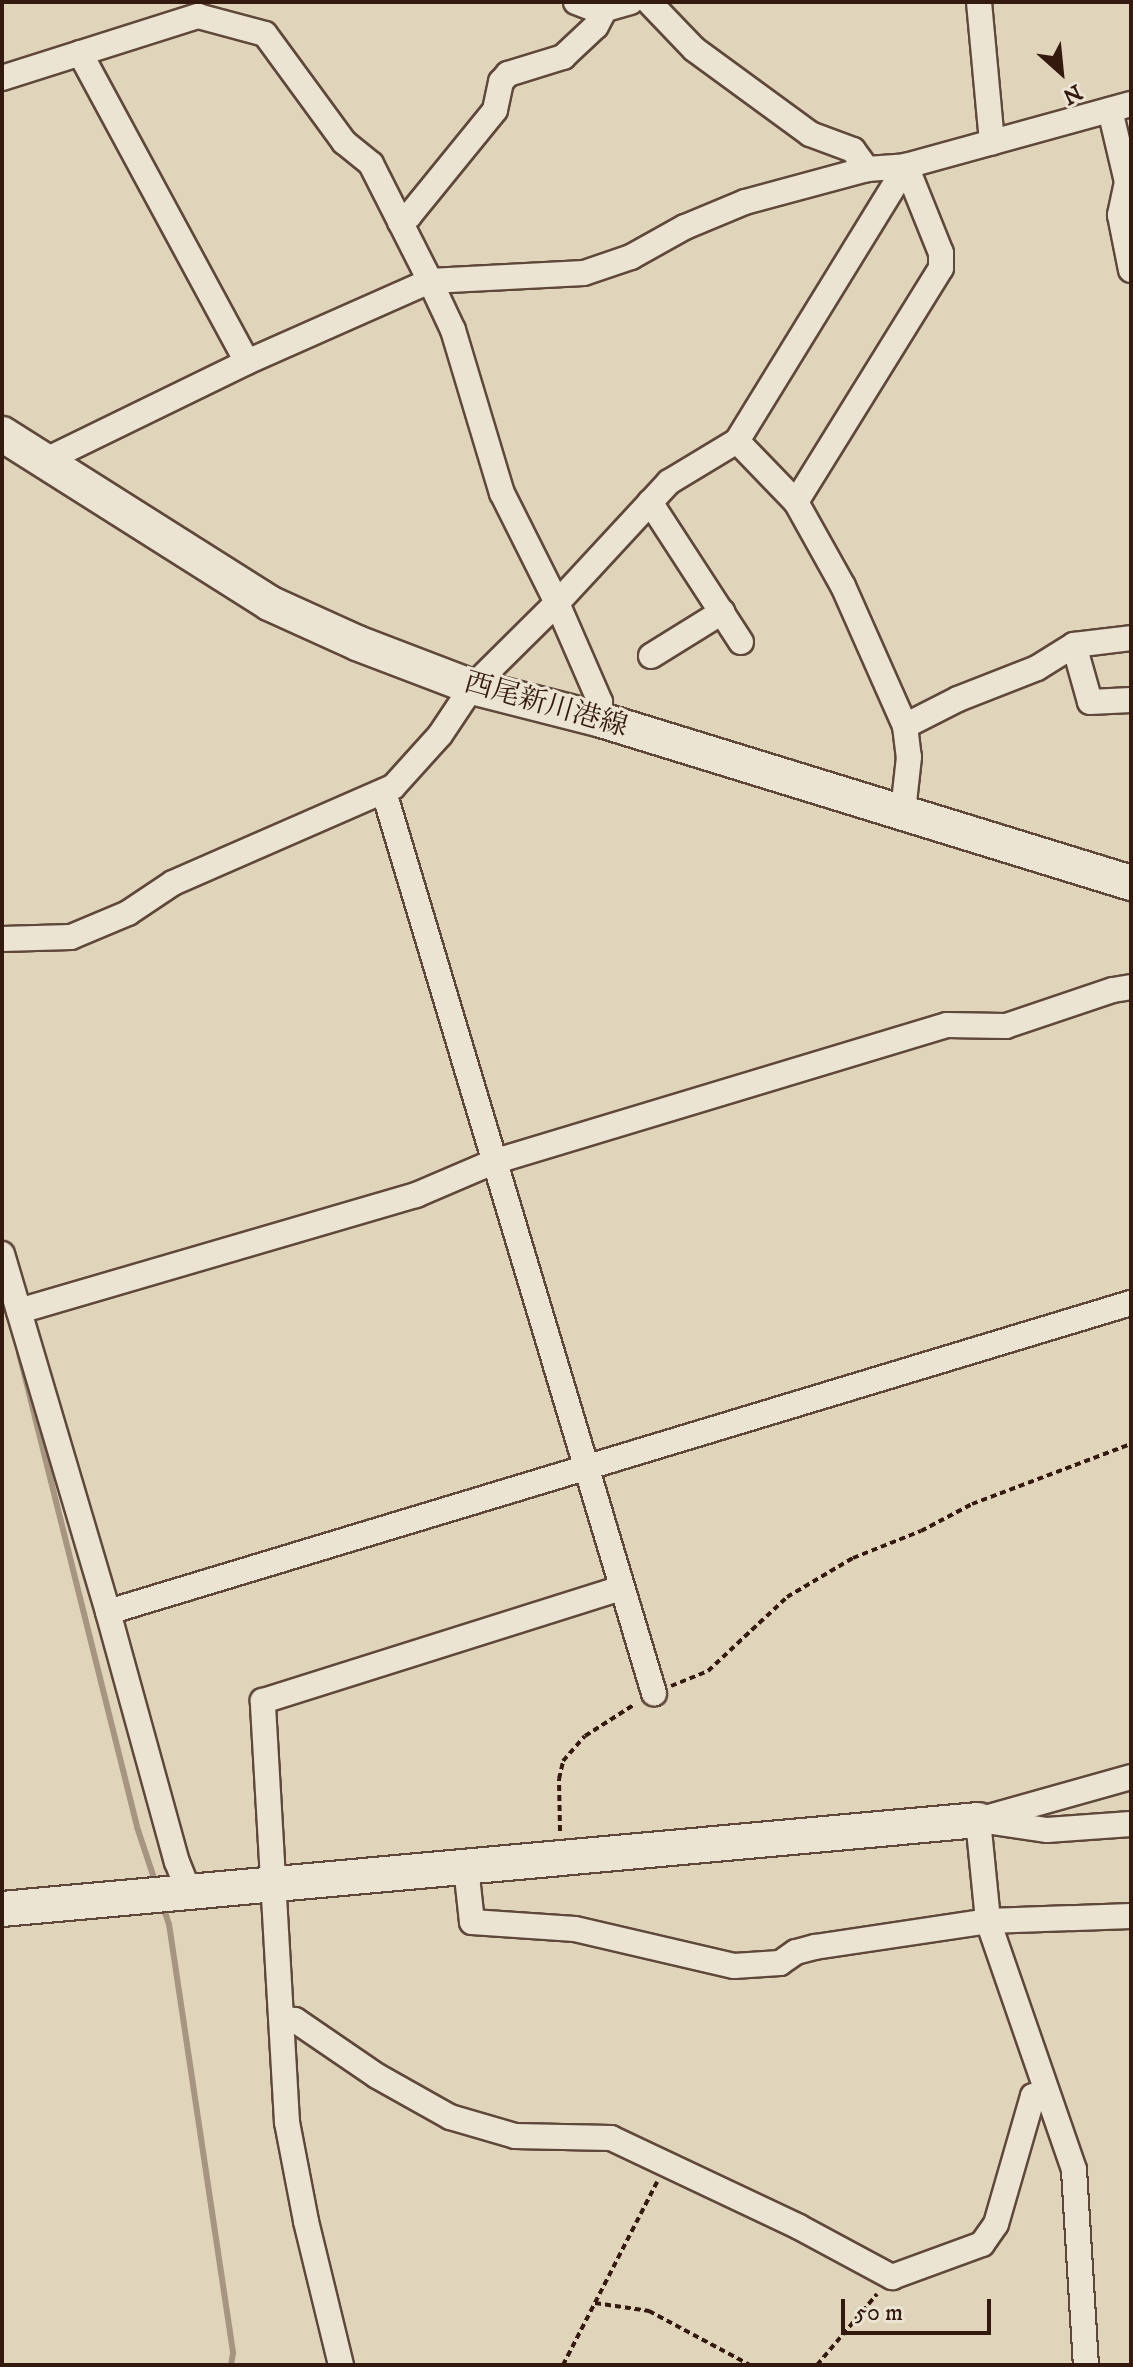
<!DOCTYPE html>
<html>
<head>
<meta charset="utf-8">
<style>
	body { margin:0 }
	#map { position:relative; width:1133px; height:2367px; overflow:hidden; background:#e0d5bb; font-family:"IM FELL DW Pica","Noto Serif JP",serif }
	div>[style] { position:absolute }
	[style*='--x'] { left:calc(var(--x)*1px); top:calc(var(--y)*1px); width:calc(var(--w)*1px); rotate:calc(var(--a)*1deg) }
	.stream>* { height:6px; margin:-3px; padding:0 3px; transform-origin:3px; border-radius:3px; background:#a69581 }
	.path>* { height:4px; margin-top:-2px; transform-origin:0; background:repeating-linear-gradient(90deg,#34190f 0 6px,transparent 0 10px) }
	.roads { filter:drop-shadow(2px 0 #5f483a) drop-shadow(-2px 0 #5f483a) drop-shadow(0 2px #5f483a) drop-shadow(0 -2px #5f483a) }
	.street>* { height:24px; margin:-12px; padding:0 12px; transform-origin:12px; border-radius:12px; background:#ebe4d3 }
	.secondary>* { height:34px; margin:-17px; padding:0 17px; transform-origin:17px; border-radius:17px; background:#ebe4d3 }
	span { translate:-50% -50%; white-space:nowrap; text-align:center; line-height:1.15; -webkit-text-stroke:6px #ebe4d3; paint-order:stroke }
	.street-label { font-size:28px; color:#34190f }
	.frame { position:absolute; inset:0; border:4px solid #34190f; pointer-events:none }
	.north { position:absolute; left:1021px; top:32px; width:80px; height:80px; -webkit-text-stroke:6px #ebe4d3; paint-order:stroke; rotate:153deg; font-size:22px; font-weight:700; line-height:32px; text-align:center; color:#34190f }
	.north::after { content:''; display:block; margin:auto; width:28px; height:36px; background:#34190f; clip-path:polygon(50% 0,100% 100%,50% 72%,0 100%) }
	.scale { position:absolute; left:841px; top:2299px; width:150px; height:36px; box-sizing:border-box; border:4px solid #34190f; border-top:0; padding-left:10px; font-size:24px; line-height:28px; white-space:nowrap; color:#34190f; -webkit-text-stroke:6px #ebe4d3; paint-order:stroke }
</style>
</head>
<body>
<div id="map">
	<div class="stream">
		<div style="--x:19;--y:1353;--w:488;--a:76"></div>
		<div style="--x:137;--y:1827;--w:60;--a:71.6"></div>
		<div style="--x:163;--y:1906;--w:19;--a:72"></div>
		<div style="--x:169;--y:1924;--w:434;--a:81.5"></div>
		<div style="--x:233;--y:2353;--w:12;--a:99"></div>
	</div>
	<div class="path">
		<div style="--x:671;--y:1686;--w:40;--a:-22"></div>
		<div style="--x:708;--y:1671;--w:108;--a:-43.1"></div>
		<div style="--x:787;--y:1597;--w:77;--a:-30.6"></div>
		<div style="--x:853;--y:1558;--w:73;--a:-21.7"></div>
		<div style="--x:921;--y:1531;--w:58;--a:-27.9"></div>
		<div style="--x:972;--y:1504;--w:170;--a:-20.7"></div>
		<div style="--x:560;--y:1831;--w:52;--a:-91.1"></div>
		<div style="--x:559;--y:1779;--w:18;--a:-77"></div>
		<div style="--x:563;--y:1761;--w:33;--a:-49"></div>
		<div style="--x:585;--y:1736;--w:59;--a:-32.6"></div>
		<div style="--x:595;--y:2303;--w:55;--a:8.4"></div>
		<div style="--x:649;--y:2311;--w:115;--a:28.1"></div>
		<div style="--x:563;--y:2365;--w:206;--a:-62.8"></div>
		<div style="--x:817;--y:2365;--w:93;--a:-49.8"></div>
	</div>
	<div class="roads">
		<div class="street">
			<div style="--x:576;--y:2;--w:25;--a:21"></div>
			<div style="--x:599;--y:11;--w:33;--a:-16"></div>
			<div style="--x:649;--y:2;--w:65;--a:46.2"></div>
			<div style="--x:694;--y:49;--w:144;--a:36.2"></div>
			<div style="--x:810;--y:134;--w:46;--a:20.4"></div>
			<div style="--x:853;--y:150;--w:24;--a:54"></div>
			<div style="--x:979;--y:2;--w:141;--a:84.7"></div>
			<div style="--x:80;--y:53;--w:351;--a:61.6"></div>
			<div style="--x:2;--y:78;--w:206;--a:-17.6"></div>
			<div style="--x:198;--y:16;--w:69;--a:15"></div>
			<div style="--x:265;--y:34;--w:134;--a:53.8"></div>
			<div style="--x:344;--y:142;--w:35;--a:39"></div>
			<div style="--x:371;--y:164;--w:131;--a:63.2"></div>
			<div style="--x:430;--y:281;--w:54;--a:64.9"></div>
			<div style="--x:453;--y:330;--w:170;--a:73.3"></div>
			<div style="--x:502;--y:493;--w:123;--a:63.4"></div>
			<div style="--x:557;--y:603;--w:108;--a:66.5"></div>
			<div style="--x:600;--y:702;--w:17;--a:97"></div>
			<div style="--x:1110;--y:110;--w:74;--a:76.7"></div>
			<div style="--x:1127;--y:182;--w:34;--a:102"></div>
			<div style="--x:1120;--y:215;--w:56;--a:78.7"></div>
			<div style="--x:400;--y:222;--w:11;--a:-34"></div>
			<div style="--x:409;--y:216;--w:136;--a:-50.9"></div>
			<div style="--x:495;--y:110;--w:29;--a:-78"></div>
			<div style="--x:501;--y:82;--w:11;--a:-49"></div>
			<div style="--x:508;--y:74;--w:58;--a:-17.2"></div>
			<div style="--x:563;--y:57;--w:45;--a:-43.2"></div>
			<div style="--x:596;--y:26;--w:19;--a:-62"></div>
			<div style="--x:737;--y:441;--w:85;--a:46"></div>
			<div style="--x:796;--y:502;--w:96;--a:60.8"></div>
			<div style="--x:843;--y:586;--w:153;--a:66.1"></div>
			<div style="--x:905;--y:726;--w:31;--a:83"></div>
			<div style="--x:909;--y:757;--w:54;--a:96.3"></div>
			<div style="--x:44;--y:461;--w:226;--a:-26"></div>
			<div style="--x:247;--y:362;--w:200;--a:-23.9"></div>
			<div style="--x:430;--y:281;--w:154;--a:-3"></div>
			<div style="--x:584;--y:273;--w:50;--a:-18.8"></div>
			<div style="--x:631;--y:257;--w:62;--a:-29.1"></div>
			<div style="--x:685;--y:227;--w:65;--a:-22.6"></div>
			<div style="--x:745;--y:202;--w:126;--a:-15.1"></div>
			<div style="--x:867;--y:169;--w:39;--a:-4"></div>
			<div style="--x:906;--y:166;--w:233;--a:-15.4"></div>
			<div style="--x:650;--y:502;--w:167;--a:57"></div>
			<div style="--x:796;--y:502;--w:275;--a:-58.2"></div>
			<div style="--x:941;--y:268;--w:15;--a:-90"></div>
			<div style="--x:941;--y:253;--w:94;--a:-111.9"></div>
			<div style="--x:1074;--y:645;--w:59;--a:74.3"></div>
			<div style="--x:1090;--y:702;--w:41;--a:-2.8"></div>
			<div style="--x:651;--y:656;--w:84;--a:-31.8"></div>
			<div style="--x:905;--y:726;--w:59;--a:-27"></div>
			<div style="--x:958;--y:699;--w:85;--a:-21.4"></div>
			<div style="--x:1037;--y:668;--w:44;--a:-31.9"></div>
			<div style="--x:1074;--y:645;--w:57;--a:-7"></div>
			<div style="--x:384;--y:792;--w:941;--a:73.32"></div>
			<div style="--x:2;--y:939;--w:69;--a:-1.7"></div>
			<div style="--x:71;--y:937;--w:62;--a:-22.8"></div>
			<div style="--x:128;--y:913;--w:54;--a:-33.7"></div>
			<div style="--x:173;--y:883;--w:240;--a:-23.6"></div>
			<div style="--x:393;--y:787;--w:70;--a:-47.9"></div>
			<div style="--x:440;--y:735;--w:58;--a:-56.3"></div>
			<div style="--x:472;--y:687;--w:120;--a:-44.7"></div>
			<div style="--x:557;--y:603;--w:165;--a:-47.2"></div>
			<div style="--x:669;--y:482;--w:79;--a:-31.1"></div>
			<div style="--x:737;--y:441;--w:323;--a:-58.4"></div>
			<div style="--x:2;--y:1254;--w:373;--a:73.5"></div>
			<div style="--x:108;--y:1612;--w:259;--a:74.6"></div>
			<div style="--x:177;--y:1862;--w:31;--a:68"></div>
			<div style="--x:19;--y:1311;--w:414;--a:-16.3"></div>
			<div style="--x:416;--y:1195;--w:84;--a:-23.2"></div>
			<div style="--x:493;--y:1162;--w:474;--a:-16.8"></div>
			<div style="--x:947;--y:1025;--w:59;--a:1"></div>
			<div style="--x:1006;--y:1026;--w:113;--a:-18.6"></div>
			<div style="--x:1113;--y:990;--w:18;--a:-9"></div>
			<div style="--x:108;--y:1612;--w:1069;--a:-16.81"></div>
			<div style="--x:978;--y:1820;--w:101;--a:84.3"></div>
			<div style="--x:988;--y:1921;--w:263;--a:70.9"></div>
			<div style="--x:1074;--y:2170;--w:195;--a:86.5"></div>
			<div style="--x:978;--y:1820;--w:159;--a:-15.7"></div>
			<div style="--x:992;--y:1822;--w:56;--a:8.3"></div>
			<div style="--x:1047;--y:1830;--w:84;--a:-4.1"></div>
			<div style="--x:466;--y:1867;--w:55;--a:83.8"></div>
			<div style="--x:472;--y:1922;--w:103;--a:3.9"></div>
			<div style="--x:575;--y:1929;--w:163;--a:13.1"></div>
			<div style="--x:734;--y:1966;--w:46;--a:-3.7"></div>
			<div style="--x:780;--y:1963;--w:19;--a:-35"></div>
			<div style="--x:796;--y:1952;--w:20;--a:-15"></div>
			<div style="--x:815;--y:1947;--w:175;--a:-8.5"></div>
			<div style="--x:988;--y:1921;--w:143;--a:-2"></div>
			<div style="--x:282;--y:2019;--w:13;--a:4"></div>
			<div style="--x:295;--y:2020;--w:99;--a:34.3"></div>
			<div style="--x:377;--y:2076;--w:84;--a:29.3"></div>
			<div style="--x:450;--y:2117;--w:68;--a:16.3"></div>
			<div style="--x:515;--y:2136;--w:96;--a:1.2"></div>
			<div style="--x:611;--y:2138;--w:208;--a:25.3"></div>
			<div style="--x:799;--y:2227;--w:106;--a:28.3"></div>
			<div style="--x:892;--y:2277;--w:96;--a:-20.1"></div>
			<div style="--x:982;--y:2244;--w:24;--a:-55"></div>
			<div style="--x:996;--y:2224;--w:133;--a:-73.9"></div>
			<div style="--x:1033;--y:2096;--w:14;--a:-12"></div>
			<div style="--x:341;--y:2365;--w:148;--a:-103.7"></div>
			<div style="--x:306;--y:2221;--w:101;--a:-100.9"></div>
			<div style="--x:287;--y:2122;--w:422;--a:-93.3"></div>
			<div style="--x:263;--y:1701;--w:375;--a:-17.5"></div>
		</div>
		<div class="secondary">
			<div style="--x:2;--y:434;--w:316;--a:32.3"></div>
			<div style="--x:269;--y:603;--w:97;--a:24.4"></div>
			<div style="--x:357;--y:643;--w:123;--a:20.9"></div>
			<div style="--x:472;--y:687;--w:130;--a:14.3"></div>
			<div style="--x:598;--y:719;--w:558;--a:17.1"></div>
			<div style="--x:2;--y:1909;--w:980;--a:-5.21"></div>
		</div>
	</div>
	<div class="street-label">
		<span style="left:546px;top:705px;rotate:16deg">西尾新川港線</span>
	</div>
	<div class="frame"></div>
	<div class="north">N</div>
	<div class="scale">50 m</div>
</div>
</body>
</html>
